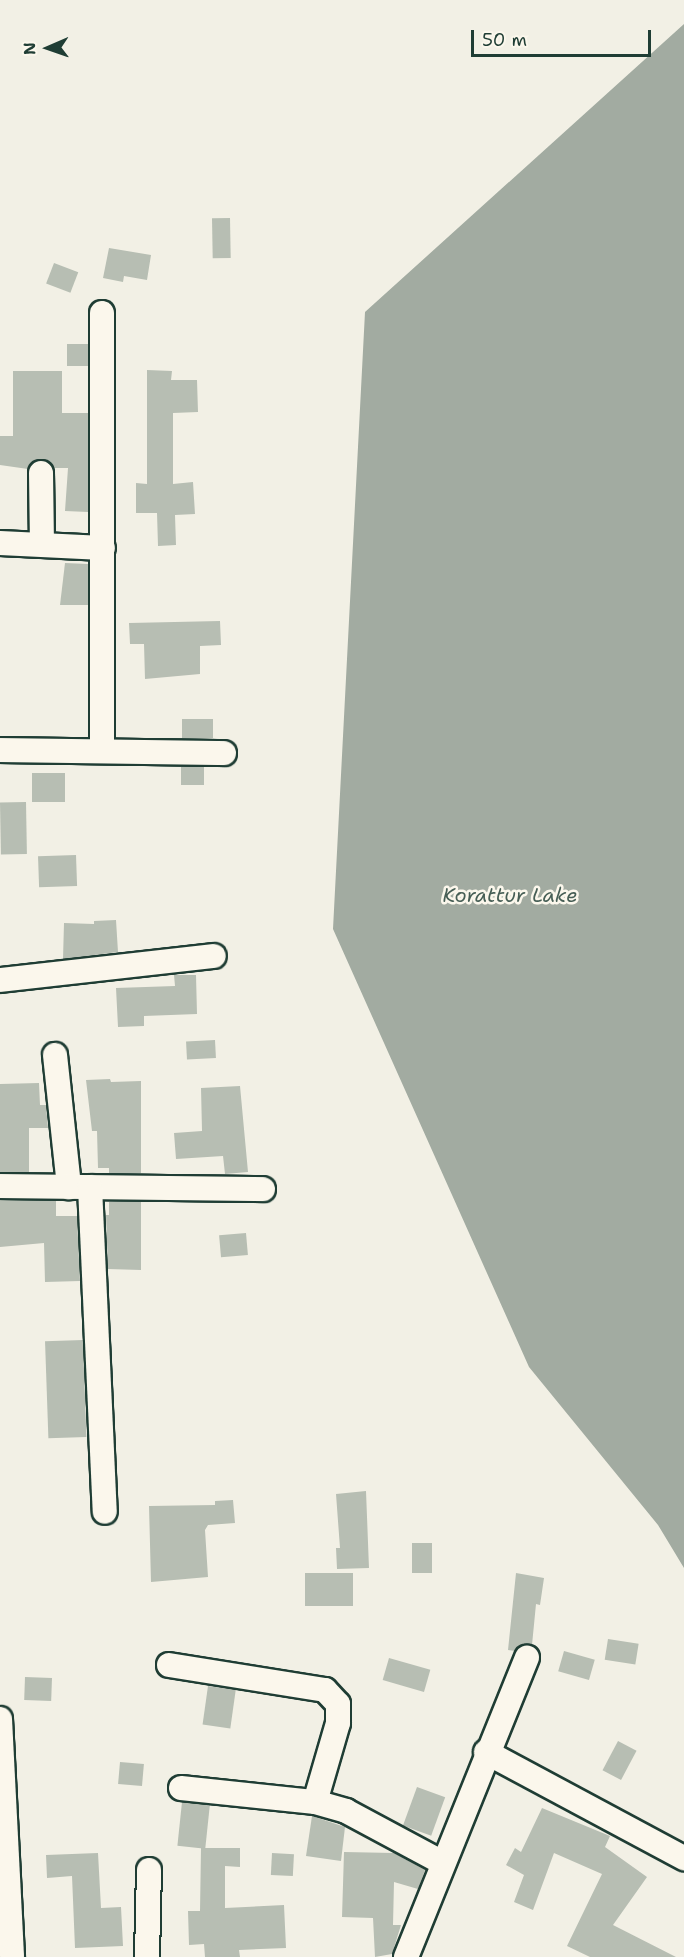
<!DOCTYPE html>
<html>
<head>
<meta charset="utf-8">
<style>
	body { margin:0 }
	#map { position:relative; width:684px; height:1957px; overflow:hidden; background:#f2f0e5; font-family:"Shantell Sans",sans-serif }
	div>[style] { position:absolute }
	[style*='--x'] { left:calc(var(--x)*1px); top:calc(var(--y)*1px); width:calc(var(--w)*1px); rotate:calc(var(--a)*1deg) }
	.water>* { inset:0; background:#a2aba1 }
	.building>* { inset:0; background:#b7beb3; transform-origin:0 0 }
	.roads { filter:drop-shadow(2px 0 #1f3d34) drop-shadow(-2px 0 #1f3d34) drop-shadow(0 2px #1f3d34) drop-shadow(0 -2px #1f3d34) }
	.street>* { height:24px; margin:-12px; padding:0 12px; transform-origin:12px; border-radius:12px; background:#fbf7ec }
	span { translate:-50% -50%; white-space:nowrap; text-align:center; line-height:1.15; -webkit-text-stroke:5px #fbf7ec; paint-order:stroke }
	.water-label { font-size:20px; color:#465e55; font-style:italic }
	.north { position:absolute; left:18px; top:18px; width:60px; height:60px; -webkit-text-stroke:4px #fbf7ec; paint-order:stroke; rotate:268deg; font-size:16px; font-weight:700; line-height:24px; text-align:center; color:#1f3d34 }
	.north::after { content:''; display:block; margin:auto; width:21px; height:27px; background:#1f3d34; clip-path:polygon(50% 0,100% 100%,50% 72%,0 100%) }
	.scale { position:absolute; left:471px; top:30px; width:180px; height:27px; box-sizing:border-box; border:3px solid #1f3d34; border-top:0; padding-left:8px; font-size:18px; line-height:21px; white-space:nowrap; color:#1f3d34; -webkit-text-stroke:4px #fbf7ec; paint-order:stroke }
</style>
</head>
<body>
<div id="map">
	<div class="water">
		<div style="clip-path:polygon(684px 24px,684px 1568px,658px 1525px,529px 1367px,333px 929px,365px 312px)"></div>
	</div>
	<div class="building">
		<div style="left:230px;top:218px;width:40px;height:18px;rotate:89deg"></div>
		<div style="clip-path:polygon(109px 248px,151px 255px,147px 280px,124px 276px,123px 282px,103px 278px)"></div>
		<div style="left:54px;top:263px;width:26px;height:22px;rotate:21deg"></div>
		<div style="left:88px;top:344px;width:22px;height:21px;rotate:90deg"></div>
		<div style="clip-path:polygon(147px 370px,172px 371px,171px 380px,197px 380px,198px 412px,173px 413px,173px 484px,193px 482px,195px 514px,175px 515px,176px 545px,158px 546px,157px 513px,136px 513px,136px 483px,147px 484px)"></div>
		<div style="clip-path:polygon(13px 371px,62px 371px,62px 413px,88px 413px,88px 512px,65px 511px,68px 468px,54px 468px,41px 459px,28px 469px,0 465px,0 436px,13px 436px)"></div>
		<div style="clip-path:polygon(65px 563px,88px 564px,88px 605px,60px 605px)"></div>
		<div style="clip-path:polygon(220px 621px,221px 645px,200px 646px,200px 674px,145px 679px,144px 644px,130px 644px,129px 623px)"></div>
		<div style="left:182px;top:719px;width:31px;height:19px"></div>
		<div style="left:181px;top:767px;width:23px;height:18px"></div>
		<div style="left:32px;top:773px;width:33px;height:29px"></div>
		<div style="left:26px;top:802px;width:52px;height:26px;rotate:89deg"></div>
		<div style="left:76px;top:855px;width:31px;height:38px;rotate:88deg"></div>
		<div style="clip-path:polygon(116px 920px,118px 952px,63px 959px,64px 923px,94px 924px,94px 921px)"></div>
		<div style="clip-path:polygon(174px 975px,196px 975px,197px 1014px,144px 1016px,144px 1026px,118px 1027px,116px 988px,175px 986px)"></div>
		<div style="left:215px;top:1040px;width:18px;height:29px;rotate:87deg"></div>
		<div style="clip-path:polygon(110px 1079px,111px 1082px,141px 1081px,141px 1173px,109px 1173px,109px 1168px,98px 1168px,97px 1131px,92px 1131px,86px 1080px)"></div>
		<div style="clip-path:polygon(39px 1083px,40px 1105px,46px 1105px,48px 1128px,29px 1128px,29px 1172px,0 1172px,0 1084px)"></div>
		<div style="clip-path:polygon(240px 1086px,248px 1172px,225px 1174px,223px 1156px,176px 1159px,174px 1133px,202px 1131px,201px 1088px)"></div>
		<div style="clip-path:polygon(0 1200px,56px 1201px,56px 1216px,77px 1216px,80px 1281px,45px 1282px,44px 1243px,0 1247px)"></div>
		<div style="clip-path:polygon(109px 1202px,141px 1202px,141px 1270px,108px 1269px,106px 1215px,109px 1215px)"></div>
		<div style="left:246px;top:1233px;width:22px;height:27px;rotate:85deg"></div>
		<div style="left:83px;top:1340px;width:97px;height:38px;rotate:88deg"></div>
		<div style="clip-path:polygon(366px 1491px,369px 1568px,337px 1569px,336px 1548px,340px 1548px,336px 1494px)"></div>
		<div style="clip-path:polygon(233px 1500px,235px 1523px,208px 1525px,205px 1530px,208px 1577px,151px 1582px,149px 1506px,215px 1505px,215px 1501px)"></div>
		<div style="left:412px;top:1543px;width:20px;height:30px"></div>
		<div style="left:305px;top:1573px;width:48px;height:33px"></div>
		<div style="clip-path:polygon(516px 1573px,544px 1578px,540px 1605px,536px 1604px,532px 1645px,524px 1644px,515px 1651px,508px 1650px)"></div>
		<div style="left:608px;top:1639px;width:31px;height:21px;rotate:9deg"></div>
		<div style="left:564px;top:1651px;width:32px;height:21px;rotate:16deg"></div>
		<div style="left:389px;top:1658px;width:43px;height:23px;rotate:16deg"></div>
		<div style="left:25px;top:1677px;width:27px;height:23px;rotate:2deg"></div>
		<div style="left:208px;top:1686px;width:28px;height:39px;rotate:8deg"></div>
		<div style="left:618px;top:1741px;width:21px;height:33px;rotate:28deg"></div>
		<div style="left:120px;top:1762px;width:24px;height:22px;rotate:5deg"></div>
		<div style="left:417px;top:1787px;width:30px;height:41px;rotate:20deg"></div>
		<div style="left:182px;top:1802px;width:28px;height:44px;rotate:6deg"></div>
		<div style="clip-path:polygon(542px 1808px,610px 1836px,605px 1847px,647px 1877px,613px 1925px,676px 1957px,590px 1957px,567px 1946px,602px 1874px,554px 1853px,533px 1910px,514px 1902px,524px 1875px,506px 1865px,515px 1848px,521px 1852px)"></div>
		<div style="clip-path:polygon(312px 1816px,345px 1827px,341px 1861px,306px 1856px)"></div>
		<div style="clip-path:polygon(201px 1848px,240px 1848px,240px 1867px,225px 1866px,225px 1908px,284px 1905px,286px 1948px,239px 1950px,240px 1957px,205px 1957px,204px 1944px,189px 1945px,188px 1911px,200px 1911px)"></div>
		<div style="clip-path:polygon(344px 1852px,394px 1853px,425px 1870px,418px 1889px,394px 1882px,393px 1925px,401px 1925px,392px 1954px,375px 1957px,373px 1918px,342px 1917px)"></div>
		<div style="clip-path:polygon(98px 1853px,101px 1908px,121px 1907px,123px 1946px,75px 1948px,72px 1876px,47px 1878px,46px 1855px)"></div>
		<div style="left:272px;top:1853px;width:22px;height:22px;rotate:3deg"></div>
	</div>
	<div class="roads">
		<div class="street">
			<div style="--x:102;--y:313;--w:438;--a:90"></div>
			<div style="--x:41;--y:473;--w:70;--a:89.2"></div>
			<div style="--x:0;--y:543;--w:103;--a:2.8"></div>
			<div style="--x:0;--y:750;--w:224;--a:0.8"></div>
			<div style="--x:0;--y:980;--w:215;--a:-6.4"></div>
			<div style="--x:55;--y:1055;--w:133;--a:83.9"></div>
			<div style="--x:0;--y:1186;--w:263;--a:0.7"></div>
			<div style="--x:90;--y:1187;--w:325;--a:87.4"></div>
			<div style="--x:169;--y:1665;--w:158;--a:9.1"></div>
			<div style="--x:325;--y:1690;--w:19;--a:47"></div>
			<div style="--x:338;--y:1704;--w:19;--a:90"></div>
			<div style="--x:338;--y:1723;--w:82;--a:106.2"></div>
			<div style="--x:0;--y:1719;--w:238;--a:87.1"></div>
			<div style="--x:486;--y:1752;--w:225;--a:28.2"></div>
			<div style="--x:181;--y:1788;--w:135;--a:6"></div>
			<div style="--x:315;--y:1802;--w:32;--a:16"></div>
			<div style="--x:346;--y:1811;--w:110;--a:28.2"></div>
			<div style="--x:147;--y:1957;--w:87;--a:-88.7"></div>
			<div style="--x:406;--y:1957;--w:323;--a:-68"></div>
		</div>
	</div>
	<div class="water-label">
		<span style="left:510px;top:895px">Korattur Lake</span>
	</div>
	<div class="north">N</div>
	<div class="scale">50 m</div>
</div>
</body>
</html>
